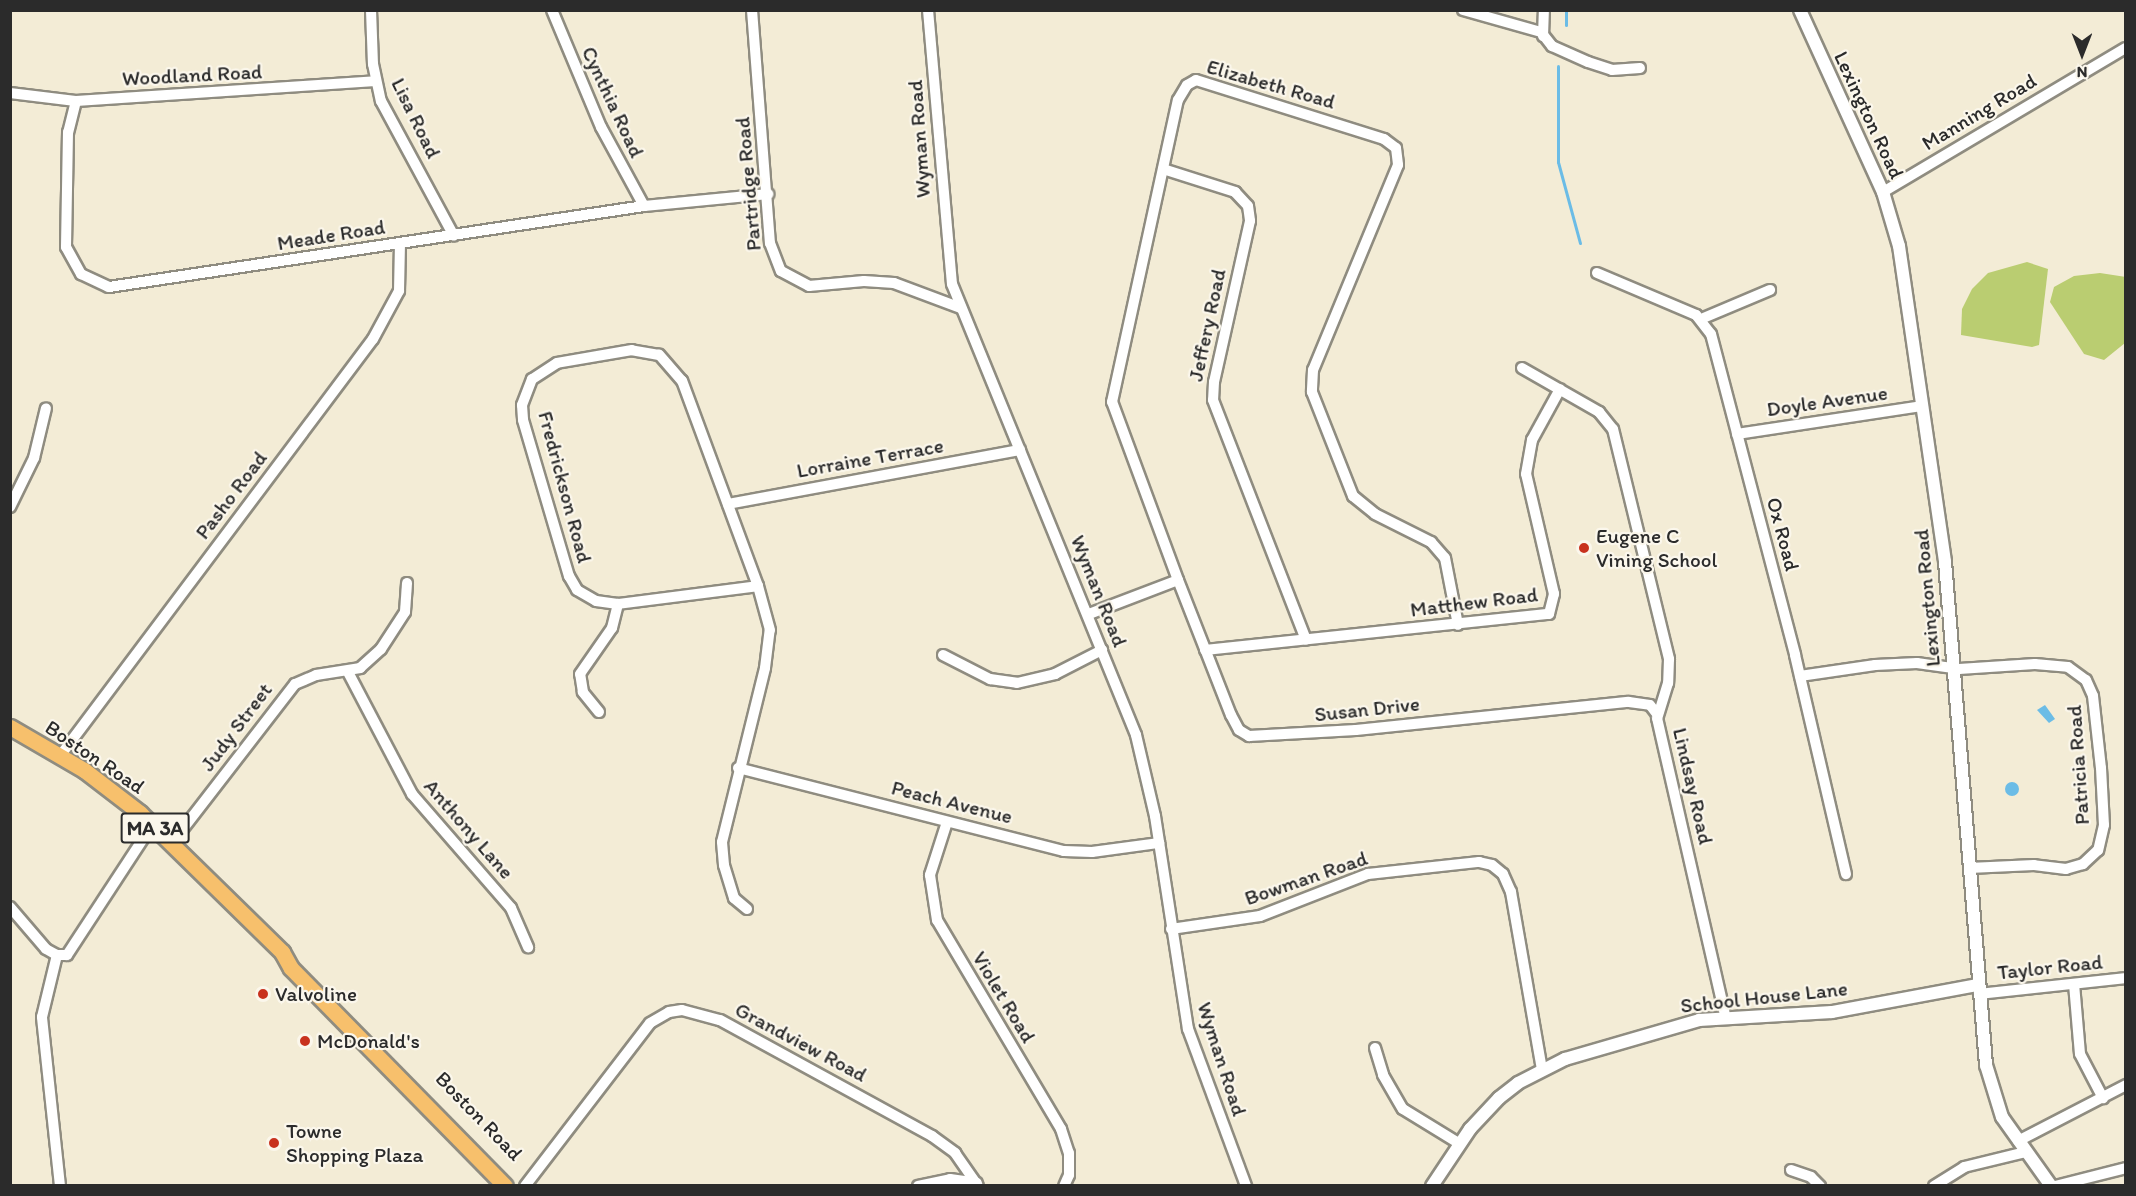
<!DOCTYPE html>
<html>
<head>
<meta charset="utf-8">
<style>
	body { margin:0 }
	#map { position:relative; width:2136px; height:1196px; overflow:hidden; background:#f3ecd6; font-family:Itim,sans-serif }
	div>[style] { position:absolute }
	[style*='--x'] { left:calc(var(--x)*1px); top:calc(var(--y)*1px); width:calc(var(--w)*1px); rotate:calc(var(--a)*1deg) }
	.green>* { inset:0; background:#bacd71 }
	.water>* { inset:0; background:#6bbce6 }
	.round { border-radius:50% }
	.stream>* { height:3px; margin:-1.5px; padding:0 1.5px; transform-origin:1.5px; border-radius:1.5px; background:#6bbce6 }
	.roads { filter:drop-shadow(2px 0 #8f8c80) drop-shadow(-2px 0 #8f8c80) drop-shadow(0 2px #8f8c80) drop-shadow(0 -2px #8f8c80) }
	.minor>* { height:10px; margin:-5px; padding:0 5px; transform-origin:5px; border-radius:5px; background:#fff }
	.tertiary>* { height:12px; margin:-6px; padding:0 6px; transform-origin:6px; border-radius:6px; background:#fff }
	.primary>* { height:15px; margin:-7.5px; padding:0 7.5px; transform-origin:7.5px; border-radius:7.5px; background:#f7c06c }
	.dots>* { width:16px; height:16px; translate:-50% -50%; box-sizing:border-box; border:3px solid #fbf7ec; border-radius:50% }
	span { translate:-50% -50%; white-space:nowrap; text-align:center; line-height:1.15; -webkit-text-stroke:4.5px #fbf7ec; paint-order:stroke }
	.shield-label span { padding:2px 4px; background:#fbf7ec; border:2px solid; border-radius:4px; -webkit-text-stroke-width:0 }
	.shield-label { font-size:20px; color:#2b2b2b; font-weight:700 }
	.street-label { font-size:21px; color:#2b2b2b }
	.poi-label { font-size:21px; color:#2b2b2b }
	.left { translate:0 -50%; text-align:left }
	.frame { position:absolute; inset:0; border:12px solid #2b2b2b; pointer-events:none }
	.north { position:absolute; left:2052px; top:24px; width:60px; height:60px; -webkit-text-stroke:4px #fbf7ec; paint-order:stroke; rotate:180deg; font-size:16px; font-weight:700; line-height:24px; text-align:center; color:#2b2b2b }
	.north::after { content:''; display:block; margin:auto; width:21px; height:27px; background:#2b2b2b; clip-path:polygon(50% 0,100% 100%,50% 72%,0 100%) }
</style>
</head>
<body>
<div id="map">
	<div class="green">
		<div style="clip-path:polygon(2027px 262px,2048px 269px,2039px 345px,2032px 347px,1961px 335px,1962px 309px,1972px 289px,1988px 273px)"></div>
		<div style="clip-path:polygon(2100px 273px,2126px 277px,2125px 343px,2104px 360px,2084px 354px,2050px 302px,2054px 287px,2074px 276px)"></div>
	</div>
	<div class="water">
		<div style="clip-path:polygon(2045px 705px,2055px 719px,2049px 723px,2037px 710px)"></div>
		<div class="round" style="left:2005px;top:782px;width:14px;height:14px"></div>
	</div>
	<div class="stream">
		<div style="--x:1566;--y:10;--w:15;--a:90"></div>
		<div style="--x:1558;--y:66;--w:96;--a:90"></div>
		<div style="--x:1558;--y:162;--w:84;--a:74.8"></div>
	</div>
	<div class="roads">
		<div class="minor">
			<div style="--x:371;--y:10;--w:54;--a:87.9"></div>
			<div style="--x:373;--y:64;--w:38;--a:78"></div>
			<div style="--x:381;--y:101;--w:153;--a:61.6"></div>
			<div style="--x:552;--y:10;--w:127;--a:67.3"></div>
			<div style="--x:601;--y:127;--w:90;--a:61.4"></div>
			<div style="--x:752;--y:10;--w:234;--a:85.6"></div>
			<div style="--x:770;--y:243;--w:30;--a:69"></div>
			<div style="--x:781;--y:271;--w:32;--a:28"></div>
			<div style="--x:809;--y:286;--w:55;--a:-5.2"></div>
			<div style="--x:864;--y:281;--w:30;--a:4"></div>
			<div style="--x:894;--y:283;--w:72;--a:20.5"></div>
			<div style="--x:928;--y:10;--w:275;--a:85"></div>
			<div style="--x:952;--y:284;--w:487;--a:67.8"></div>
			<div style="--x:1136;--y:735;--w:83;--a:76.8"></div>
			<div style="--x:1155;--y:816;--w:216;--a:81.2"></div>
			<div style="--x:1188;--y:1029;--w:167;--a:69.7"></div>
			<div style="--x:1463;--y:10;--w:81;--a:15.8"></div>
			<div style="--x:1541;--y:32;--w:18;--a:52"></div>
			<div style="--x:1552;--y:46;--w:39;--a:24"></div>
			<div style="--x:1588;--y:62;--w:25;--a:18"></div>
			<div style="--x:1612;--y:70;--w:28;--a:-4"></div>
			<div style="--x:1543;--y:36;--w:26;--a:-88"></div>
			<div style="--x:10;--y:93;--w:66;--a:6.9"></div>
			<div style="--x:76;--y:101;--w:300;--a:-3.8"></div>
			<div style="--x:76;--y:101;--w:32;--a:104"></div>
			<div style="--x:68;--y:132;--w:115;--a:91"></div>
			<div style="--x:66;--y:247;--w:31;--a:61"></div>
			<div style="--x:81;--y:274;--w:31;--a:25"></div>
			<div style="--x:109;--y:287;--w:541;--a:-8.61"></div>
			<div style="--x:644;--y:206;--w:125;--a:-5.5"></div>
			<div style="--x:1163;--y:169;--w:76;--a:17.7"></div>
			<div style="--x:1235;--y:192;--w:19;--a:47"></div>
			<div style="--x:1248;--y:206;--w:15;--a:82"></div>
			<div style="--x:1250;--y:221;--w:165;--a:102.6"></div>
			<div style="--x:1214;--y:382;--w:18;--a:93"></div>
			<div style="--x:1213;--y:400;--w:257;--a:68.8"></div>
			<div style="--x:1883;--y:192;--w:282;--a:-30.7"></div>
			<div style="--x:1597;--y:273;--w:108;--a:23"></div>
			<div style="--x:1696;--y:315;--w:24;--a:52"></div>
			<div style="--x:1711;--y:334;--w:332;--a:75.3"></div>
			<div style="--x:1795;--y:655;--w:225;--a:76.9"></div>
			<div style="--x:1701;--y:319;--w:75;--a:-22.8"></div>
			<div style="--x:1522;--y:368;--w:89;--a:29.7"></div>
			<div style="--x:1599;--y:412;--w:22;--a:51"></div>
			<div style="--x:1613;--y:429;--w:237;--a:76.3"></div>
			<div style="--x:1669;--y:659;--w:24;--a:92"></div>
			<div style="--x:1668;--y:683;--w:37;--a:107"></div>
			<div style="--x:1657;--y:718;--w:306;--a:77.1"></div>
			<div style="--x:1737;--y:434;--w:188;--a:-8.6"></div>
			<div style="--x:728;--y:504;--w:297;--a:-10.5"></div>
			<div style="--x:10;--y:507;--w:55;--a:-63.9"></div>
			<div style="--x:34;--y:458;--w:51;--a:-76.5"></div>
			<div style="--x:1178;--y:580;--w:145;--a:68.6"></div>
			<div style="--x:1231;--y:715;--w:17;--a:62"></div>
			<div style="--x:1239;--y:730;--w:12;--a:31"></div>
			<div style="--x:1249;--y:736;--w:107;--a:-3.2"></div>
			<div style="--x:1356;--y:730;--w:274;--a:-5.9"></div>
			<div style="--x:1629;--y:702;--w:21;--a:8"></div>
			<div style="--x:1650;--y:705;--w:11;--a:52"></div>
			<div style="--x:1089;--y:614;--w:95;--a:-20.9"></div>
			<div style="--x:1178;--y:580;--w:190;--a:-110.3"></div>
			<div style="--x:1112;--y:402;--w:309;--a:-77.7"></div>
			<div style="--x:1178;--y:100;--w:17;--a:-59"></div>
			<div style="--x:1187;--y:85;--w:10;--a:-29"></div>
			<div style="--x:1196;--y:80;--w:197;--a:17.4"></div>
			<div style="--x:1384;--y:139;--w:15;--a:37"></div>
			<div style="--x:1396;--y:148;--w:17;--a:83"></div>
			<div style="--x:1398;--y:165;--w:222;--a:112.5"></div>
			<div style="--x:1313;--y:370;--w:22;--a:93"></div>
			<div style="--x:1312;--y:392;--w:112;--a:68.5"></div>
			<div style="--x:1353;--y:496;--w:28;--a:39"></div>
			<div style="--x:1375;--y:514;--w:63;--a:26.6"></div>
			<div style="--x:1431;--y:542;--w:21;--a:49"></div>
			<div style="--x:1445;--y:558;--w:68;--a:79"></div>
			<div style="--x:1205;--y:650;--w:346;--a:-6"></div>
			<div style="--x:1549;--y:614;--w:21;--a:-76"></div>
			<div style="--x:1554;--y:594;--w:123;--a:-103.1"></div>
			<div style="--x:1526;--y:474;--w:35;--a:-80"></div>
			<div style="--x:1532;--y:440;--w:58;--a:-61.2"></div>
			<div style="--x:943;--y:655;--w:53;--a:27.1"></div>
			<div style="--x:990;--y:679;--w:27;--a:8"></div>
			<div style="--x:1017;--y:683;--w:39;--a:-13"></div>
			<div style="--x:1055;--y:674;--w:53;--a:-27.1"></div>
			<div style="--x:348;--y:672;--w:138;--a:62.3"></div>
			<div style="--x:412;--y:794;--w:151;--a:49"></div>
			<div style="--x:511;--y:908;--w:43;--a:66.4"></div>
			<div style="--x:1800;--y:676;--w:76;--a:-8.3"></div>
			<div style="--x:1875;--y:665;--w:42;--a:-2.7"></div>
			<div style="--x:1917;--y:663;--w:42;--a:8.1"></div>
			<div style="--x:1959;--y:669;--w:76;--a:-3.8"></div>
			<div style="--x:2035;--y:664;--w:33;--a:5"></div>
			<div style="--x:2068;--y:667;--w:22;--a:36"></div>
			<div style="--x:2086;--y:680;--w:17;--a:66"></div>
			<div style="--x:2093;--y:696;--w:72;--a:83.7"></div>
			<div style="--x:2101;--y:768;--w:57;--a:87"></div>
			<div style="--x:2104;--y:825;--w:26;--a:103"></div>
			<div style="--x:2098;--y:850;--w:21;--a:137"></div>
			<div style="--x:2083;--y:864;--w:18;--a:164"></div>
			<div style="--x:2066;--y:869;--w:32;--a:-173"></div>
			<div style="--x:2034;--y:865;--w:65;--a:177.4"></div>
			<div style="--x:599;--y:712;--w:26;--a:-129"></div>
			<div style="--x:583;--y:692;--w:18;--a:-99"></div>
			<div style="--x:580;--y:674;--w:56;--a:-55.2"></div>
			<div style="--x:612;--y:628;--w:25;--a:-76"></div>
			<div style="--x:60;--y:756;--w:521;--a:-53.11"></div>
			<div style="--x:373;--y:339;--w:55;--a:-61.6"></div>
			<div style="--x:399;--y:291;--w:47;--a:-88.8"></div>
			<div style="--x:738;--y:768;--w:336;--a:14.3"></div>
			<div style="--x:1064;--y:851;--w:28;--a:2"></div>
			<div style="--x:1092;--y:852;--w:68;--a:-7.7"></div>
			<div style="--x:947;--y:822;--w:56;--a:107.8"></div>
			<div style="--x:930;--y:875;--w:46;--a:81.2"></div>
			<div style="--x:937;--y:920;--w:243;--a:59.3"></div>
			<div style="--x:1061;--y:1129;--w:25;--a:72"></div>
			<div style="--x:1069;--y:1153;--w:22;--a:90"></div>
			<div style="--x:1069;--y:1175;--w:12;--a:114"></div>
			<div style="--x:172;--y:843;--w:201;--a:-52.3"></div>
			<div style="--x:295;--y:684;--w:23;--a:-23"></div>
			<div style="--x:316;--y:675;--w:45;--a:-9"></div>
			<div style="--x:360;--y:668;--w:28;--a:-42"></div>
			<div style="--x:381;--y:649;--w:44;--a:-57"></div>
			<div style="--x:405;--y:612;--w:29;--a:-86"></div>
			<div style="--x:10;--y:907;--w:55;--a:49.4"></div>
			<div style="--x:46;--y:949;--w:13;--a:29"></div>
			<div style="--x:747;--y:909;--w:17;--a:-140"></div>
			<div style="--x:734;--y:898;--w:34;--a:-107"></div>
			<div style="--x:724;--y:865;--w:23;--a:-95"></div>
			<div style="--x:722;--y:842;--w:179;--a:-76.1"></div>
			<div style="--x:765;--y:668;--w:38;--a:-83"></div>
			<div style="--x:770;--y:630;--w:46;--a:-105.3"></div>
			<div style="--x:758;--y:586;--w:219;--a:-110.3"></div>
			<div style="--x:682;--y:381;--w:35;--a:-131"></div>
			<div style="--x:659;--y:355;--w:27;--a:-170"></div>
			<div style="--x:632;--y:350;--w:76;--a:170.2"></div>
			<div style="--x:557;--y:363;--w:30;--a:147"></div>
			<div style="--x:532;--y:379;--w:28;--a:111"></div>
			<div style="--x:522;--y:405;--w:15;--a:86"></div>
			<div style="--x:523;--y:420;--w:163;--a:73.6"></div>
			<div style="--x:569;--y:576;--w:16;--a:60"></div>
			<div style="--x:577;--y:590;--w:22;--a:30"></div>
			<div style="--x:596;--y:601;--w:22;--a:8"></div>
			<div style="--x:618;--y:604;--w:141;--a:-7.3"></div>
			<div style="--x:1171;--y:929;--w:90;--a:-8.3"></div>
			<div style="--x:1260;--y:916;--w:116;--a:-21.3"></div>
			<div style="--x:1368;--y:874;--w:112;--a:-6.2"></div>
			<div style="--x:1479;--y:862;--w:13;--a:13"></div>
			<div style="--x:1492;--y:865;--w:14;--a:39"></div>
			<div style="--x:1503;--y:874;--w:20;--a:66"></div>
			<div style="--x:1511;--y:892;--w:180;--a:80.1"></div>
			<div style="--x:2074;--y:984;--w:70;--a:85.1"></div>
			<div style="--x:2080;--y:1054;--w:50;--a:62.4"></div>
			<div style="--x:1979;--y:994;--w:148;--a:-6.2"></div>
			<div style="--x:1375;--y:1048;--w:28;--a:73"></div>
			<div style="--x:1383;--y:1075;--w:39;--a:60"></div>
			<div style="--x:1403;--y:1109;--w:67;--a:31.6"></div>
			<div style="--x:2018;--y:1141;--w:122;--a:-27.4"></div>
			<div style="--x:1791;--y:1170;--w:21;--a:19"></div>
			<div style="--x:1811;--y:1177;--w:13;--a:45"></div>
			<div style="--x:60;--y:1186;--w:170;--a:-96.1"></div>
			<div style="--x:42;--y:1017;--w:64;--a:-76.4"></div>
			<div style="--x:57;--y:955;--w:10;--a:0"></div>
			<div style="--x:67;--y:955;--w:155;--a:-56.8"></div>
			<div style="--x:525;--y:1186;--w:205;--a:-52.5"></div>
			<div style="--x:650;--y:1023;--w:22;--a:-30"></div>
			<div style="--x:669;--y:1012;--w:13;--a:-9"></div>
			<div style="--x:682;--y:1010;--w:39;--a:15"></div>
			<div style="--x:720;--y:1020;--w:242;--a:28.7"></div>
			<div style="--x:932;--y:1136;--w:29;--a:36"></div>
			<div style="--x:955;--y:1153;--w:40;--a:55.1"></div>
			<div style="--x:918;--y:1186;--w:33;--a:-12"></div>
			<div style="--x:950;--y:1179;--w:27;--a:8"></div>
			<div style="--x:1934;--y:1186;--w:36;--a:-32"></div>
			<div style="--x:1964;--y:1167;--w:64;--a:-13.6"></div>
			<div style="--x:2055;--y:1186;--w:73;--a:-14.2"></div>
		</div>
		<div class="tertiary">
			<div style="--x:1800;--y:10;--w:200;--a:65.5"></div>
			<div style="--x:1883;--y:192;--w:56;--a:73.5"></div>
			<div style="--x:1899;--y:246;--w:319;--a:81.7"></div>
			<div style="--x:1945;--y:562;--w:505;--a:85.34"></div>
			<div style="--x:1986;--y:1065;--w:54;--a:72.9"></div>
			<div style="--x:2002;--y:1117;--w:85;--a:54.6"></div>
			<div style="--x:1432;--y:1186;--w:69;--a:-56.3"></div>
			<div style="--x:1470;--y:1129;--w:42;--a:-46.9"></div>
			<div style="--x:1499;--y:1098;--w:24;--a:-38"></div>
			<div style="--x:1518;--y:1083;--w:53;--a:-27.1"></div>
			<div style="--x:1565;--y:1059;--w:140;--a:-16.2"></div>
			<div style="--x:1699;--y:1020;--w:133;--a:-3.4"></div>
			<div style="--x:1832;--y:1012;--w:148;--a:-10.5"></div>
		</div>
		<div class="primary">
			<div style="--x:10;--y:727;--w:86;--a:30.2"></div>
			<div style="--x:84;--y:770;--w:71;--a:37.5"></div>
			<div style="--x:140;--y:813;--w:199;--a:44.4"></div>
			<div style="--x:282;--y:952;--w:18;--a:61"></div>
			<div style="--x:291;--y:968;--w:305;--a:45.5"></div>
		</div>
	</div>
	<div class="dots">
		<div style="left:1584px;top:548px;background:#c8321e"></div>
		<div style="left:263px;top:994px;background:#c8321e"></div>
		<div style="left:305px;top:1041px;background:#c8321e"></div>
		<div style="left:274px;top:1143px;background:#c8321e"></div>
	</div>
	<div class="shield-label">
		<span style="left:155px;top:828px">MA 3A</span>
	</div>
	<div class="street-label">
		<span style="left:192px;top:75px;rotate:-3deg">Woodland Road</span>
		<span style="left:1271px;top:84px;rotate:16deg">Elizabeth Road</span>
		<span style="left:613px;top:102px;rotate:65deg">Cynthia Road</span>
		<span style="left:1979px;top:112px;rotate:-31deg">Manning Road</span>
		<span style="left:1869px;top:115px;rotate:65deg">Lexington Road</span>
		<span style="left:416px;top:118px;rotate:64deg">Lisa Road</span>
		<span style="left:919px;top:139px;rotate:-94deg">Wyman Road</span>
		<span style="left:748px;top:184px;rotate:-95deg">Partridge Road</span>
		<span style="left:331px;top:235px;rotate:-9deg">Meade Road</span>
		<span style="left:1207px;top:325px;rotate:-78deg">Jeffery Road</span>
		<span style="left:1827px;top:401px;rotate:-8deg">Doyle Avenue</span>
		<span style="left:870px;top:458px;rotate:-10deg">Lorraine Terrace</span>
		<span style="left:565px;top:487px;rotate:75deg">Fredrickson Road</span>
		<span style="left:231px;top:495px;rotate:-53deg">Pasho Road</span>
		<span style="left:1783px;top:534px;rotate:75deg">Ox Road</span>
		<span style="left:1099px;top:591px;rotate:68deg">Wyman Road</span>
		<span style="left:1927px;top:598px;rotate:-95deg">Lexington Road</span>
		<span style="left:1474px;top:602px;rotate:-7deg">Matthew Road</span>
		<span style="left:1367px;top:709px;rotate:-6deg">Susan Drive</span>
		<span style="left:236px;top:727px;rotate:-53deg">Judy Street</span>
		<span style="left:95px;top:757px;rotate:34deg">Boston Road</span>
		<span style="left:2078px;top:765px;rotate:-94deg">Patricia Road</span>
		<span style="left:1693px;top:786px;rotate:77deg">Lindsay Road</span>
		<span style="left:952px;top:802px;rotate:14deg">Peach Avenue</span>
		<span style="left:469px;top:829px;rotate:49deg">Anthony Lane</span>
		<span style="left:1306px;top:878px;rotate:-19deg">Bowman Road</span>
		<span style="left:2050px;top:967px;rotate:-6deg">Taylor Road</span>
		<span style="left:1004px;top:997px;rotate:59deg">Violet Road</span>
		<span style="left:1764px;top:997px;rotate:-6deg">School House Lane</span>
		<span style="left:801px;top:1042px;rotate:28deg">Grandview Road</span>
		<span style="left:1222px;top:1059px;rotate:72deg">Wyman Road</span>
		<span style="left:479px;top:1116px;rotate:46deg">Boston Road</span>
	</div>
	<div class="poi-label">
		<span class="left" style="left:1596px;top:548px">Eugene C<br>Vining School</span>
		<span class="left" style="left:275px;top:994px">Valvoline</span>
		<span class="left" style="left:317px;top:1041px">McDonald's</span>
		<span class="left" style="left:286px;top:1143px">Towne<br>Shopping Plaza</span>
	</div>
	<div class="frame"></div>
	<div class="north">N</div>
</div>
</body>
</html>
